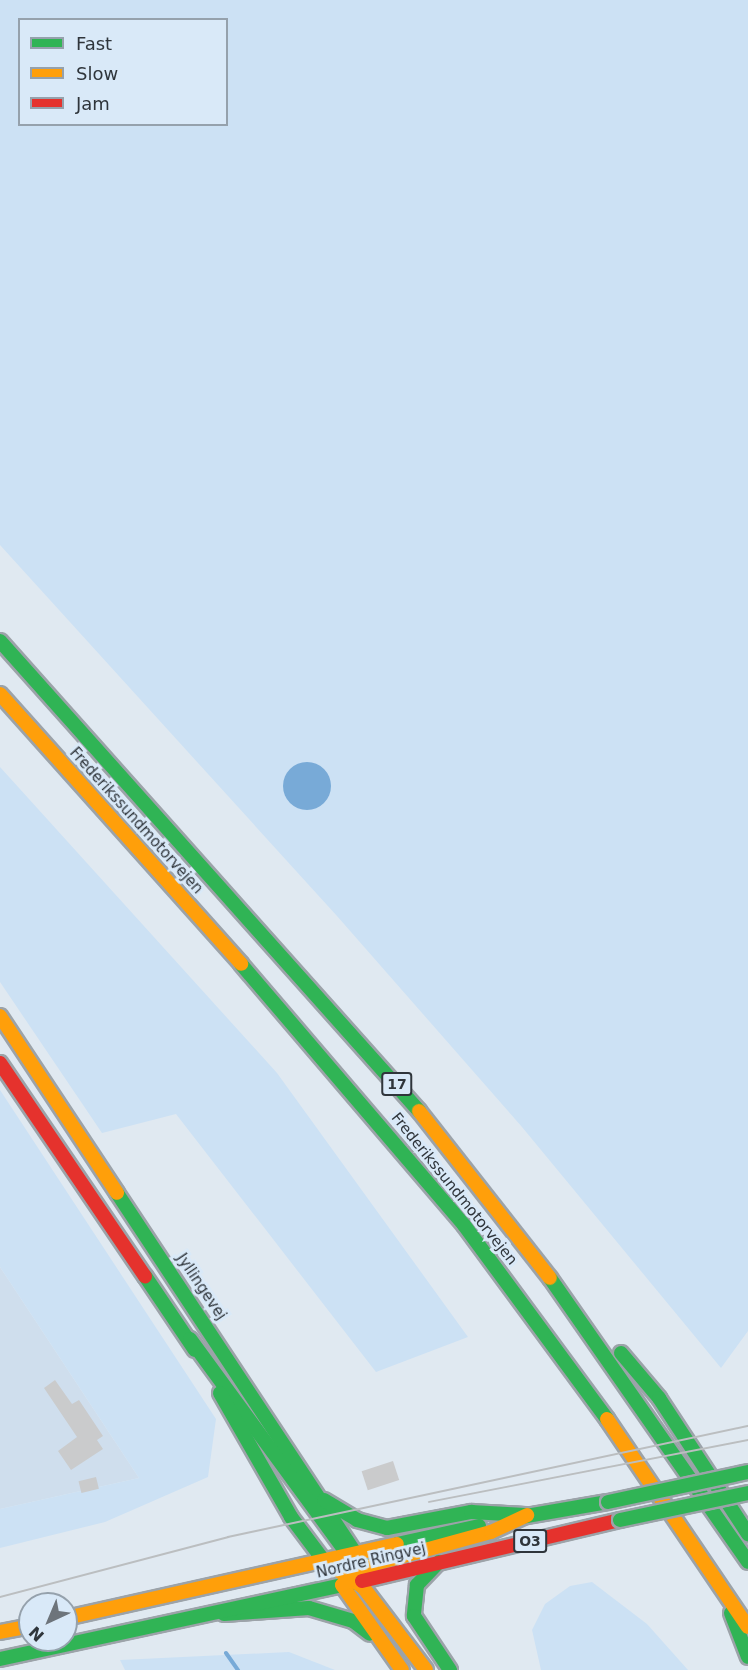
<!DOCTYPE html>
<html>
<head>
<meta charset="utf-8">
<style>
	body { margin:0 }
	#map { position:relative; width:748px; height:1670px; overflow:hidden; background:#e0e9f1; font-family:"DejaVu Sans",sans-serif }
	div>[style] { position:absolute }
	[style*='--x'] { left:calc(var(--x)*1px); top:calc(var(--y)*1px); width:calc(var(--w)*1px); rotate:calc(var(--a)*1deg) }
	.built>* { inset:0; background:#cfdeed }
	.green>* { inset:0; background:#cce1f4 }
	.water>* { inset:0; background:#78aad7 }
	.round { border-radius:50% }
	.stream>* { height:4px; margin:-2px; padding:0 2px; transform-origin:2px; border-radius:2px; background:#78aad7 }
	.building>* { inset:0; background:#cacbcc; transform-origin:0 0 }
	.roads { filter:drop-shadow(2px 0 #9ca3a9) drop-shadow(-2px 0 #9ca3a9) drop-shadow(0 2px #9ca3a9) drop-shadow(0 -2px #9ca3a9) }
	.fast>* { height:14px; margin:-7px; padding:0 7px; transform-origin:7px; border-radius:7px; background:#30b455 }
	.slow>* { height:14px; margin:-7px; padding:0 7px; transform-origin:7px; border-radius:7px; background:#ff9f0a }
	.jam>* { height:14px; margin:-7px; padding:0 7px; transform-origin:7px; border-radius:7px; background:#e5322d }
	.tram>* { height:1.5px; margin:-0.75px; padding:0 0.75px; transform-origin:0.75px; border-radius:0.75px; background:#bbbec0 }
	.bridges { filter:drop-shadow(2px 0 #9ca3a9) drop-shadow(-2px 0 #9ca3a9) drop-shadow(0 2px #9ca3a9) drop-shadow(0 -2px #9ca3a9) }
	.fast-bridge>* { height:14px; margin:-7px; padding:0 7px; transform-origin:7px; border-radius:7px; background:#30b455 }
	span { translate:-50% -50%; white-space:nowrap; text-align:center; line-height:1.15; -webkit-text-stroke:6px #d9e9f8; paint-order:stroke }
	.shield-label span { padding:2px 4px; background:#d9e9f8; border:2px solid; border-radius:4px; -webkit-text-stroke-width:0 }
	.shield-label { font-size:14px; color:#2f353b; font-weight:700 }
	.street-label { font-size:15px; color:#2f353b }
	.legend { position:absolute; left:18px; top:18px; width:210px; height:108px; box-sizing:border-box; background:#d9e9f8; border:2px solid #95a1ac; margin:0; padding:8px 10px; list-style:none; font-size:18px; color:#2f353b }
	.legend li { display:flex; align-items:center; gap:12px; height:30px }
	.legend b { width:30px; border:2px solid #95a1ac }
	.north { position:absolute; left:18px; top:1592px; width:60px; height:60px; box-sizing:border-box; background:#d9e9f8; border:2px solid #95a1ac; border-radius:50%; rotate:224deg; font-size:16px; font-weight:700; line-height:24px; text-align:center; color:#2f353b }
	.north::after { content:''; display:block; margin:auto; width:21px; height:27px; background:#6d747b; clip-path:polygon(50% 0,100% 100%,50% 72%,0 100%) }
</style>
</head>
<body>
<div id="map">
	<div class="built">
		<div style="clip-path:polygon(0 1267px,139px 1478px,0 1509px)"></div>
	</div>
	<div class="green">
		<div style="clip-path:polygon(evenodd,0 0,748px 0,748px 1331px,721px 1368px,522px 1127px,337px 916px,0 545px,0 0,20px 20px,226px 20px,226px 124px,20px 124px,20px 20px)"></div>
		<div style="clip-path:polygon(0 767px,277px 1073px,468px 1337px,376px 1372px,176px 1114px,102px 1133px,0 982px)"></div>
		<div style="clip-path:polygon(0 1090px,216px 1419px,208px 1477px,105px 1522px,0 1548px,0 1509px,139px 1478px,0 1267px)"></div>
		<div style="clip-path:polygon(592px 1582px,647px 1624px,688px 1670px,541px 1670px,532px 1630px,545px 1604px,570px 1586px)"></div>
		<div style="clip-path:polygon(289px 1652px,335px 1670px,125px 1670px,120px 1660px)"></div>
	</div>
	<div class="water">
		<div class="round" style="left:283px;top:762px;width:48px;height:48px"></div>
	</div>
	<div class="stream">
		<div style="--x:226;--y:1653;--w:21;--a:55"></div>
	</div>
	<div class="building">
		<div style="clip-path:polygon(55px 1380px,72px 1404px,79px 1400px,103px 1436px,97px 1440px,103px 1449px,71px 1470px,58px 1451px,77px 1437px,44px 1388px)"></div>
		<div style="left:393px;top:1461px;width:20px;height:33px;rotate:72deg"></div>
		<div style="left:96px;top:1477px;width:12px;height:18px;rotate:76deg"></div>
	</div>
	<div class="roads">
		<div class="fast">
			<div style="--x:0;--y:641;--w:630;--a:48.28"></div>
			<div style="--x:241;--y:964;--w:343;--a:49.5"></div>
			<div style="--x:464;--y:1225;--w:241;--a:53.6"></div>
			<div style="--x:117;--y:1193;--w:445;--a:56.5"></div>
			<div style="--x:145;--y:1276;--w:89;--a:56"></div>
			<div style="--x:550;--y:1278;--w:346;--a:55.1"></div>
			<div style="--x:190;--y:1339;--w:276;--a:53.8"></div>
			<div style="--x:621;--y:1353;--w:59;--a:49.8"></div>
			<div style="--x:659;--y:1398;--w:163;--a:56.8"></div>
			<div style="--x:220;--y:1393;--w:143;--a:60.2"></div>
			<div style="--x:291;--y:1517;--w:65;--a:53.1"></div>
			<div style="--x:324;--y:1500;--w:39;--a:31"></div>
			<div style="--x:357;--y:1520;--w:31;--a:15"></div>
			<div style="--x:387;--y:1528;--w:86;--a:-10.8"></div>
			<div style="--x:471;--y:1512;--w:54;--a:3.2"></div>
			<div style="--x:515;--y:1518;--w:94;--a:-9.8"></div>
			<div style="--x:397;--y:1544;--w:84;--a:-12.4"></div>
			<div style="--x:439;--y:1562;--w:32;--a:134"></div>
			<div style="--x:417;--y:1585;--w:31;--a:96"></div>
			<div style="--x:414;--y:1616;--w:65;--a:56.3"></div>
			<div style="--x:731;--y:1613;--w:47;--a:68.9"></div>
			<div style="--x:224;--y:1614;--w:85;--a:-4"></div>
			<div style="--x:309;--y:1608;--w:46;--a:16.5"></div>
			<div style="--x:353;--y:1621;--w:21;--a:37"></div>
			<div style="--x:0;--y:1659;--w:370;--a:-12.2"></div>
		</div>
		<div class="slow">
			<div style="--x:0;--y:694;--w:362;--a:48.2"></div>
			<div style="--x:0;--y:1016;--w:212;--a:56.5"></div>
			<div style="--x:419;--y:1111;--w:212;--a:51.9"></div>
			<div style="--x:607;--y:1419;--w:251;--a:55.9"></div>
			<div style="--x:324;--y:1561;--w:47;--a:33.7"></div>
			<div style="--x:363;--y:1587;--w:104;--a:52.8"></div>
			<div style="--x:66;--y:1618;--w:339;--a:-12.6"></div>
			<div style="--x:0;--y:1632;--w:31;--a:-11"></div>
			<div style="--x:402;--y:1670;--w:104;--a:-125.2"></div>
			<div style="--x:342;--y:1585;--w:38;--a:-33"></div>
			<div style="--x:374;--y:1564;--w:121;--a:-15.3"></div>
			<div style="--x:491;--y:1532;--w:40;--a:-25"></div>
		</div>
		<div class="jam">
			<div style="--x:0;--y:1063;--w:258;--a:55.8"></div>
			<div style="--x:362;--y:1581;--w:265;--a:-13.3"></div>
		</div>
	</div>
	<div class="tram">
		<div style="--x:429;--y:1502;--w:325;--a:-11"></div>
		<div style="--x:0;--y:1597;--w:236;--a:-14.7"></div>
		<div style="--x:228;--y:1537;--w:532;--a:-12.05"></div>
	</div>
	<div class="bridges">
		<div class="fast-bridge">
			<div style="--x:608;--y:1502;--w:143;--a:-12.1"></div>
			<div style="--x:620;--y:1520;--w:131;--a:-11.9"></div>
		</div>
	</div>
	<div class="shield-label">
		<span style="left:397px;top:1084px">17</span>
		<span style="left:530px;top:1541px">O3</span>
	</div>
	<div class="street-label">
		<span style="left:136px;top:821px;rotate:48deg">Frederikssundmotorvejen</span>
		<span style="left:454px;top:1189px;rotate:51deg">Frederikssundmotorvejen</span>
		<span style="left:201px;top:1287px;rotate:56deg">Jyllingevej</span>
		<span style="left:371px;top:1561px;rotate:-13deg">Nordre Ringvej</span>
	</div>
	<ul class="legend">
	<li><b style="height:8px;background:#30b455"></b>Fast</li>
	<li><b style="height:8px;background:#ff9f0a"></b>Slow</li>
	<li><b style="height:8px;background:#e5322d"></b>Jam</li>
	</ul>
	<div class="north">N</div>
</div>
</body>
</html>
